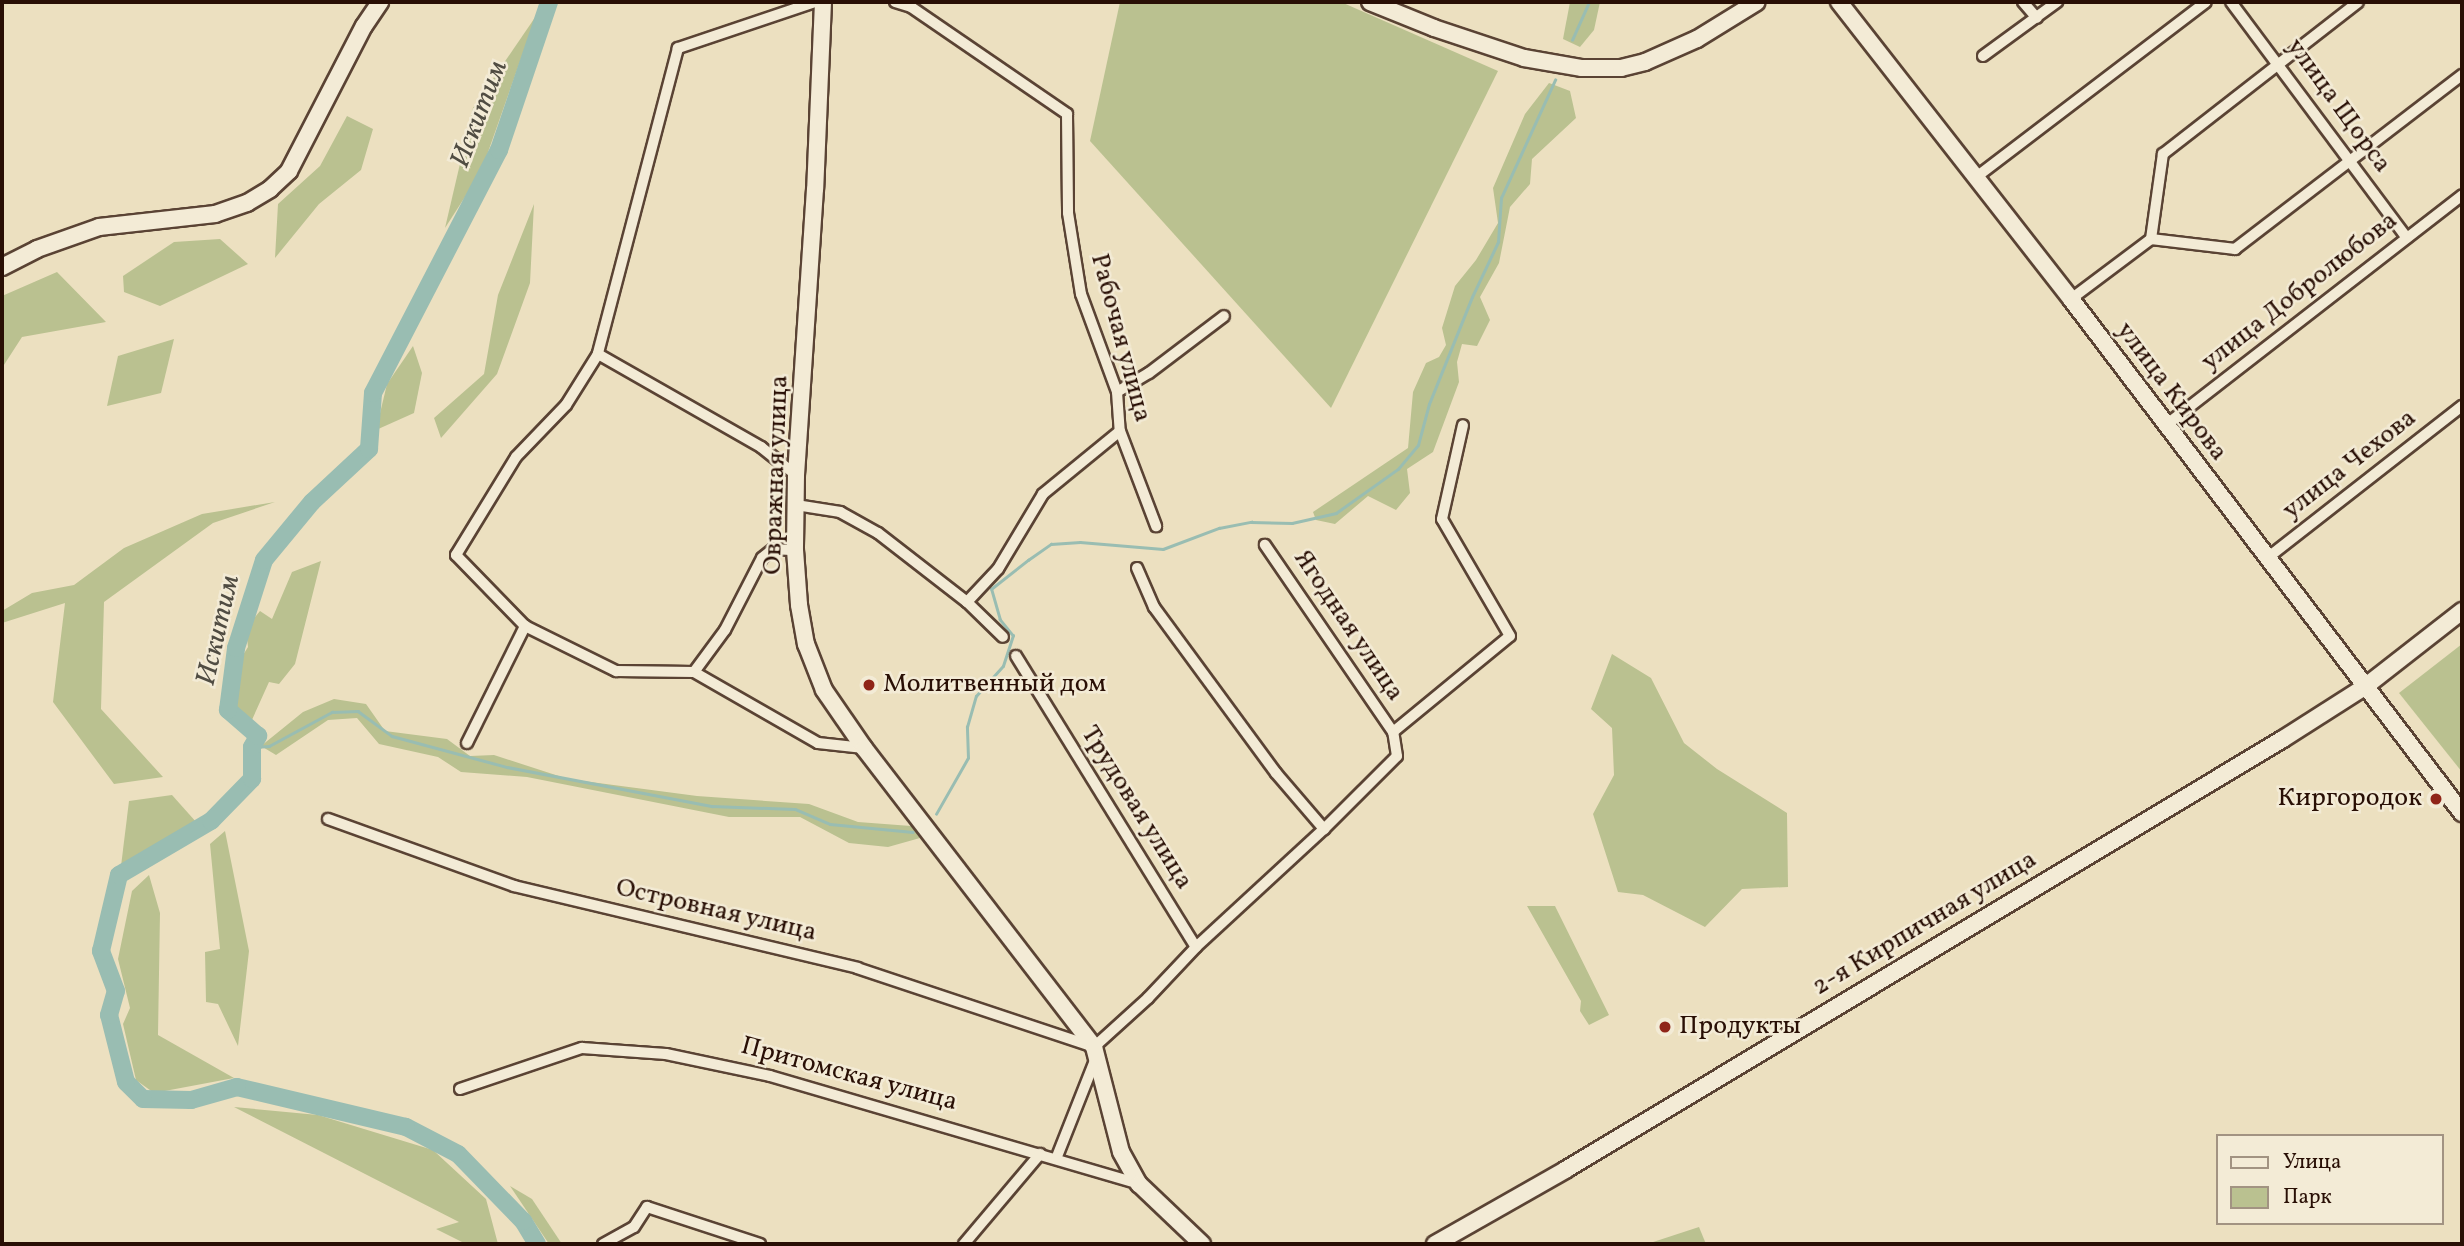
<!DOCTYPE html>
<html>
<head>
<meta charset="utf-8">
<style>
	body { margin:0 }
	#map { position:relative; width:2464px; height:1246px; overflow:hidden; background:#ece0c0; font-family:Vollkorn,serif }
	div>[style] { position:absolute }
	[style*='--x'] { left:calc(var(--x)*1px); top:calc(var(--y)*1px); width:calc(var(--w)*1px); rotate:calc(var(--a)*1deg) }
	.green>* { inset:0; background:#bac190 }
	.stream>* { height:2.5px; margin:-1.25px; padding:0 1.25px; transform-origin:1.25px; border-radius:1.25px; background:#99bdb2 }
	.river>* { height:18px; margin:-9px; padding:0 9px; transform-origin:9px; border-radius:9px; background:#99bdb2 }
	.roads { filter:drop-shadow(2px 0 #5a4334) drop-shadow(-2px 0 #5a4334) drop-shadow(0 2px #5a4334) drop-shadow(0 -2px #5a4334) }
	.street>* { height:10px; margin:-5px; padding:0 5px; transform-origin:5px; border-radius:5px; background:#f3ebd6 }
	.secondary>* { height:16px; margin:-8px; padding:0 8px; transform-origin:8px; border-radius:8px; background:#f3ebd6 }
	.dots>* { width:19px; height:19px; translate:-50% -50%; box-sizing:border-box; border:4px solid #f3ebd6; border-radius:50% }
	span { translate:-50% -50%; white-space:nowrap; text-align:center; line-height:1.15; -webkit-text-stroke:5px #f3ebd6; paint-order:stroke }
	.street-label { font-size:26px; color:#290f05 }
	.poi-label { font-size:26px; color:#290f05 }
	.left { translate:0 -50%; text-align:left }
	.right { translate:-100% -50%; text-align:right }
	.water-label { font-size:28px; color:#504c42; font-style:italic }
	.frame { position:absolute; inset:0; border:4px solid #290f05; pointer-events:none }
	.legend { position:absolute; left:2216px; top:1134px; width:228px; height:91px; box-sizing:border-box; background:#f3ebd6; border:2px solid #a29382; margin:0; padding:9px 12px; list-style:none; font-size:21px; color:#290f05 }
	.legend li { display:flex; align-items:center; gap:14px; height:35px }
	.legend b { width:35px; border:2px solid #a29382 }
</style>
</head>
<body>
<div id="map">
	<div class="green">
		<div style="clip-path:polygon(1120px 2px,1341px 2px,1498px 71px,1331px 408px,1090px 141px)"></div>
		<div style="clip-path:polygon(1570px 2px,1600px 2px,1594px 30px,1580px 47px,1563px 39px)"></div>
		<div style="clip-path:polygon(536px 16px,481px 172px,445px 228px,473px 108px)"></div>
		<div style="clip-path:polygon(1549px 83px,1570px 91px,1576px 118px,1532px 159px,1530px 184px,1510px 207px,1499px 263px,1480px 297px,1490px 320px,1477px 346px,1462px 344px,1457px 362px,1459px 382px,1433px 452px,1407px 469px,1410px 493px,1396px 510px,1368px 496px,1335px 524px,1316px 520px,1313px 512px,1408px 448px,1413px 392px,1426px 363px,1439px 357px,1446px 345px,1442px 328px,1455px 286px,1476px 260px,1498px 223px,1493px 188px,1525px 114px)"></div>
		<div style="clip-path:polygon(347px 116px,373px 129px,361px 170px,319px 204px,275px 258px,278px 204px,320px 166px)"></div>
		<div style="clip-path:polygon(534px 204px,530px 283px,497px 374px,441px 438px,434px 418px,484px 374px,498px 295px)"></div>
		<div style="clip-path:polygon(220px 239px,248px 264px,160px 306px,124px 292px,123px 276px,174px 242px)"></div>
		<div style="clip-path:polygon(57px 272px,106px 322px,22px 337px,2px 368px,2px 296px)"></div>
		<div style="clip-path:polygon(174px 339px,161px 393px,107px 406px,118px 356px)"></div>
		<div style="clip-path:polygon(413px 346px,422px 373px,414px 413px,376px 430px,387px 384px)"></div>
		<div style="clip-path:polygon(275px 502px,213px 523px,104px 602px,101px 709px,163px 777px,114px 784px,53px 702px,65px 603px,2px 623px,2px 611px,32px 593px,74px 585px,124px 548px,202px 514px)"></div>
		<div style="clip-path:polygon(321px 561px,295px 664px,279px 684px,269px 682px,251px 722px,234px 705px,238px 663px,248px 647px,246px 628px,260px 611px,272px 619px,292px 572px)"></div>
		<div style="clip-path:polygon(2462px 644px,2462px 772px,2399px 693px)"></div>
		<div style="clip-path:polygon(1612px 654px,1651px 678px,1684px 743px,1717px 769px,1787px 813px,1788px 887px,1742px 889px,1705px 927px,1643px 895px,1618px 892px,1593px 814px,1614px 775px,1612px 728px,1591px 709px)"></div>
		<div style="clip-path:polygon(334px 699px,366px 704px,385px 731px,447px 739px,470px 756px,494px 755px,568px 779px,697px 796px,809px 804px,858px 822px,911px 826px,920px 838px,888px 847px,849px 843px,800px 817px,729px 817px,527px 777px,461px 772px,438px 757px,379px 744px,357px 718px,328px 720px,276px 755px,261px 746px,303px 712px)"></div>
		<div style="clip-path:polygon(172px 795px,197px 823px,121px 866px,129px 801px)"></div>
		<div style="clip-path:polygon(225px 831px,249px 951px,238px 1046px,218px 1004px,206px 1002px,205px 952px,220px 949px,210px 844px)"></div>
		<div style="clip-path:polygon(149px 875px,160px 913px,158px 1035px,234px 1078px,154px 1093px,136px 1080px,123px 1024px,130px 1008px,118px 959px,132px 891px)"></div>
		<div style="clip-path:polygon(1527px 906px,1555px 906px,1609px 1015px,1589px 1025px,1580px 1011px,1581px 1001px)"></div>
		<div style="clip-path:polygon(234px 1107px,318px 1115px,433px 1150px,486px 1199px,498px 1244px,466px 1244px,436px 1229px,459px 1222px)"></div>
		<div style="clip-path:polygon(510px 1186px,532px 1199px,562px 1244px,549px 1244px)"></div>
		<div style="clip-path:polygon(1699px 1227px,1706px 1244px,1647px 1244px)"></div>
	</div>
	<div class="stream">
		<div style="--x:1572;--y:40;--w:42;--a:-65.9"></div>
		<div style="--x:252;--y:747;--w:17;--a:-3"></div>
		<div style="--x:269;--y:746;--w:72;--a:-28.4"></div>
		<div style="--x:332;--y:712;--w:26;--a:-2"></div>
		<div style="--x:358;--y:711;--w:42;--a:36.3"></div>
		<div style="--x:392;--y:736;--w:119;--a:15.1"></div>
		<div style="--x:507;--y:767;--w:209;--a:10.8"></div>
		<div style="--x:712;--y:806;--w:83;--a:2.1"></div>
		<div style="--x:795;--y:809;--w:38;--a:23"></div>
		<div style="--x:830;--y:824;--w:83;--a:5.5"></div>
		<div style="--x:936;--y:814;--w:64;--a:-60.3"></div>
		<div style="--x:968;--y:758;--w:31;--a:-92"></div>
		<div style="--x:967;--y:727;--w:32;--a:-74"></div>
		<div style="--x:976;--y:696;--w:40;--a:-48"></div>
		<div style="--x:1003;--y:666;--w:32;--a:-72"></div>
		<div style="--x:1013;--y:636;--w:21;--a:-129"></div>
		<div style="--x:1000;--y:620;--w:32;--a:-106"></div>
		<div style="--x:991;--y:589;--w:47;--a:-38.1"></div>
		<div style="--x:1028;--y:560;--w:28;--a:-35"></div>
		<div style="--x:1051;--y:544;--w:29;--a:-4"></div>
		<div style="--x:1080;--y:542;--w:83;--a:4.8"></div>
		<div style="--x:1163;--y:549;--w:60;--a:-20.6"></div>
		<div style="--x:1219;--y:528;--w:33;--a:-11"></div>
		<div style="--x:1251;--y:522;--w:41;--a:1.4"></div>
		<div style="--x:1292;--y:523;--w:45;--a:-12.8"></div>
		<div style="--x:1336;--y:513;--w:76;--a:-35.4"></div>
		<div style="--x:1398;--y:469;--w:31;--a:-50"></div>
		<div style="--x:1418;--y:445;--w:42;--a:-75"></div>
		<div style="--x:1429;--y:404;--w:115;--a:-68.1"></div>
		<div style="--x:1472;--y:297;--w:61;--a:-64.7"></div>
		<div style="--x:1498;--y:242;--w:44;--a:-86.1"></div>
		<div style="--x:1501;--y:198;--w:130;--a:-65.4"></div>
	</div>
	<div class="river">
		<div style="--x:537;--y:1244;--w:27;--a:-121"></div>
		<div style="--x:523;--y:1221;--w:93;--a:-134.1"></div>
		<div style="--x:458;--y:1154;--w:59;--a:-152.6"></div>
		<div style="--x:406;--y:1127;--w:174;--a:-166.7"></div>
		<div style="--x:237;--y:1087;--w:48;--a:164.2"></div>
		<div style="--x:191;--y:1100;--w:48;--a:-178.8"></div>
		<div style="--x:143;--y:1099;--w:24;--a:-135"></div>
		<div style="--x:126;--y:1082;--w:69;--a:-104.2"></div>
		<div style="--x:109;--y:1015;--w:25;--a:-74"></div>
		<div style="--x:116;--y:991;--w:43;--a:-110.6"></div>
		<div style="--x:101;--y:951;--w:78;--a:-76.7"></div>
		<div style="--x:119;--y:875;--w:107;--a:-30.4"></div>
		<div style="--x:211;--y:821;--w:59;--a:-45.7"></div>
		<div style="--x:252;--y:779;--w:32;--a:-90"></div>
		<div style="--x:252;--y:747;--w:13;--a:-61"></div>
		<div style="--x:258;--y:736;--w:40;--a:-139"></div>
		<div style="--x:228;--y:710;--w:63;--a:-82.6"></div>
		<div style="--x:236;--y:648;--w:92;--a:-72.3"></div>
		<div style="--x:264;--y:560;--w:75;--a:-50.4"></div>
		<div style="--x:312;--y:502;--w:78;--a:-42.9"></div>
		<div style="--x:369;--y:449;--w:56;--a:-85.9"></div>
		<div style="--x:373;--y:393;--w:274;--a:-62.6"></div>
		<div style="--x:499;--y:150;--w:156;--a:-71.3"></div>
	</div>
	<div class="roads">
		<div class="street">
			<div style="--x:815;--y:2;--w:145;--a:161.4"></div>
			<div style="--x:678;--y:48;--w:316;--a:104.7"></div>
			<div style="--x:598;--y:354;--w:60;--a:122.1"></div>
			<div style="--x:566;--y:405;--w:72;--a:133.9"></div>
			<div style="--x:516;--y:457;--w:115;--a:121.5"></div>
			<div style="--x:456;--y:555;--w:99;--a:45.8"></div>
			<div style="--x:525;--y:626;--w:102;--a:26.3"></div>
			<div style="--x:616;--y:671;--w:78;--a:0.7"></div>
			<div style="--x:694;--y:672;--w:143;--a:29.8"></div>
			<div style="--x:818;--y:743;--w:46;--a:6.2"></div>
			<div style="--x:895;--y:2;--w:17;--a:17"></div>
			<div style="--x:911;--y:7;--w:189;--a:34.4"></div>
			<div style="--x:1067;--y:114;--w:99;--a:89.4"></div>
			<div style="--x:1068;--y:213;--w:82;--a:80.9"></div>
			<div style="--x:1081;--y:294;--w:104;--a:69.8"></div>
			<div style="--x:1117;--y:392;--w:39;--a:86"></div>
			<div style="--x:1120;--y:431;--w:102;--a:69.2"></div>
			<div style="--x:2023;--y:2;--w:21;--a:49"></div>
			<div style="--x:2231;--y:2;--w:294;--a:53.3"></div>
			<div style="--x:1983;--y:56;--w:92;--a:-36.1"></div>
			<div style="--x:1975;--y:178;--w:290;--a:-37.3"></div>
			<div style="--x:2151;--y:239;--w:85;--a:6.8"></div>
			<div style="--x:2235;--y:249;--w:286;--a:-37.5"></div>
			<div style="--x:2071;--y:299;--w:100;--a:-36.9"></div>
			<div style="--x:2151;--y:239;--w:86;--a:-82"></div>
			<div style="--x:2163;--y:154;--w:247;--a:-37.9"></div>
			<div style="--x:598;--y:354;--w:188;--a:29.7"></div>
			<div style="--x:761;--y:447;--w:45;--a:38.7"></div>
			<div style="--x:1117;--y:392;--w:37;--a:-31"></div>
			<div style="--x:1149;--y:373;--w:94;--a:-37.2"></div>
			<div style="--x:2166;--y:425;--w:375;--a:-37.8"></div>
			<div style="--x:796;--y:505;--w:45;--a:9"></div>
			<div style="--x:840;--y:512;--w:43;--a:28.9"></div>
			<div style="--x:878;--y:533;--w:113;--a:37.8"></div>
			<div style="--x:967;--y:602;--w:50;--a:44.2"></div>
			<div style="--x:2266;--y:559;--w:249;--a:-38"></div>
			<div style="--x:1137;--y:568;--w:43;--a:66.4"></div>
			<div style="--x:1154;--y:607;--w:206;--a:53.7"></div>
			<div style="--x:1276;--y:773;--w:74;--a:49.4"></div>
			<div style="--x:967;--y:602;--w:45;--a:-46.8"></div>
			<div style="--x:998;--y:569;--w:87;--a:-59"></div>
			<div style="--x:1043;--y:494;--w:99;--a:-39.3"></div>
			<div style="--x:1016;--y:656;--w:342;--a:58.3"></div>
			<div style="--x:694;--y:672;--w:52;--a:-53.6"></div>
			<div style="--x:725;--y:630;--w:81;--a:-62.8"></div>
			<div style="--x:762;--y:558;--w:14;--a:-39"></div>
			<div style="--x:773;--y:549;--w:22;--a:3"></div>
			<div style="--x:1393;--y:732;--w:151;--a:-39.4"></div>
			<div style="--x:1510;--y:636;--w:135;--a:-120.2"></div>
			<div style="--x:1442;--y:519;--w:96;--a:-77.4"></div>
			<div style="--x:467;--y:743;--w:131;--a:-63.6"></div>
			<div style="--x:328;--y:819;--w:198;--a:19.8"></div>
			<div style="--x:514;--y:886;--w:353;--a:13.4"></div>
			<div style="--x:857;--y:968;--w:250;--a:18.4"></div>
			<div style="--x:1094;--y:1047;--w:73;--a:-42.2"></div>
			<div style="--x:1148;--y:998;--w:70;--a:-46.7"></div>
			<div style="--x:1196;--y:947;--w:174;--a:-42.7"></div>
			<div style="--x:1324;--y:829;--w:103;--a:-45"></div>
			<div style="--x:1397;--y:756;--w:24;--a:-99"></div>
			<div style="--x:1393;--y:732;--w:227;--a:-124.4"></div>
			<div style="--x:460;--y:1089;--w:129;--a:-18.6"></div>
			<div style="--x:582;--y:1048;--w:84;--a:4.1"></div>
			<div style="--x:666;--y:1054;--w:106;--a:11.9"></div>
			<div style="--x:770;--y:1076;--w:384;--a:16.3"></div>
			<div style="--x:1056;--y:1159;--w:109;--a:-68.4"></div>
			<div style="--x:603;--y:1244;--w:35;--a:-29"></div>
			<div style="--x:634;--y:1227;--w:24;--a:-57"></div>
			<div style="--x:647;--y:1207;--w:119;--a:18.1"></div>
			<div style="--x:964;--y:1244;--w:118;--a:-49.8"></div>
		</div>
		<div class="secondary">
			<div style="--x:823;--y:2;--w:187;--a:92.4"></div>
			<div style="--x:815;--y:189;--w:287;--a:93.8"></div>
			<div style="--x:796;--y:475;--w:75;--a:90.8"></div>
			<div style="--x:795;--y:550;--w:55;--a:85.8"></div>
			<div style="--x:799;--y:605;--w:40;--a:80"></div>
			<div style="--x:806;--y:644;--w:49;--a:68.6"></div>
			<div style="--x:824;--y:690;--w:70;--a:55.4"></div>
			<div style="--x:864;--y:748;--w:377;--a:52.4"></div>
			<div style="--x:1094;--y:1047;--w:108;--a:75.6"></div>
			<div style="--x:1121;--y:1152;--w:37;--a:61"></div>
			<div style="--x:1139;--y:1184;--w:87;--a:43.6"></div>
			<div style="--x:1370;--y:2;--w:69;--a:22.1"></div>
			<div style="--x:1434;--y:28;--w:95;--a:18.4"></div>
			<div style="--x:1524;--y:58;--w:59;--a:9.8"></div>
			<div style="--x:1582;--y:68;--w:39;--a:0"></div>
			<div style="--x:1621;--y:68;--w:25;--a:-14"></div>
			<div style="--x:1645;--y:62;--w:57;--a:-23.9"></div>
			<div style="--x:1697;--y:39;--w:70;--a:-31.7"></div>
			<div style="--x:1839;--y:2;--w:377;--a:52"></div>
			<div style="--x:2071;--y:299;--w:646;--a:52.74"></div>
			<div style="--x:2;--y:267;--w:39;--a:-27"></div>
			<div style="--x:37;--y:249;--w:66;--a:-19.5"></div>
			<div style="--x:99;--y:227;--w:117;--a:-6.4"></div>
			<div style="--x:215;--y:214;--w:34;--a:-19"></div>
			<div style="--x:247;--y:203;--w:27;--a:-31"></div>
			<div style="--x:270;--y:189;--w:26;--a:-43"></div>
			<div style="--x:289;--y:171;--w:163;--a:-62.7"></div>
			<div style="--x:364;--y:26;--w:29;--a:-56"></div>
			<div style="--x:1435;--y:1244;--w:150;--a:-29.6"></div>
			<div style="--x:1565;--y:1170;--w:837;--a:-30.98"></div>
			<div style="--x:2283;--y:739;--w:98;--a:-32.6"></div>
			<div style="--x:2366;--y:686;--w:122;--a:-38"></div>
		</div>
	</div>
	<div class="dots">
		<div style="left:869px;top:685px;background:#8f2418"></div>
		<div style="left:2436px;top:799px;background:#8f2418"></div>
		<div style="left:1665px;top:1027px;background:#8f2418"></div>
	</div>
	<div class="street-label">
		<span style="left:2338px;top:106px;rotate:54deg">улица Щорса</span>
		<span style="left:2300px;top:292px;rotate:-38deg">улица Добролюбова</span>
		<span style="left:1120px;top:338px;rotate:75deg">Рабочая улица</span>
		<span style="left:2171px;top:392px;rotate:53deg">улица Кирова</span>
		<span style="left:2350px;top:465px;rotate:-38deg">улица Чехова</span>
		<span style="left:777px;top:475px;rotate:-88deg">Овражная улица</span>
		<span style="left:1348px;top:626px;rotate:56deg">Ягодная улица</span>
		<span style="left:1136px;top:808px;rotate:58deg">Трудовая улица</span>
		<span style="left:716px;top:911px;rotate:13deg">Островная улица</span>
		<span style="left:1925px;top:924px;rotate:-31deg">2-я Кирпичная улица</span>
		<span style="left:849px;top:1075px;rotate:15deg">Притомская улица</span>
	</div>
	<div class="poi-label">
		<span class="left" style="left:883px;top:685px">Молитвенный дом</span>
		<span class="right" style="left:2422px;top:799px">Киргородок</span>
		<span class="left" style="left:1679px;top:1027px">Продукты</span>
	</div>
	<div class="water-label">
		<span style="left:480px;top:114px;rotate:-69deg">Искитим</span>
		<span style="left:219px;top:630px;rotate:-77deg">Искитим</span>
	</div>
	<div class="frame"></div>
	<ul class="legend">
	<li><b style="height:9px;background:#f3ebd6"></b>Улица</li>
	<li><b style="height:19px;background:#bac190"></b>Парк</li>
	</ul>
</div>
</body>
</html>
